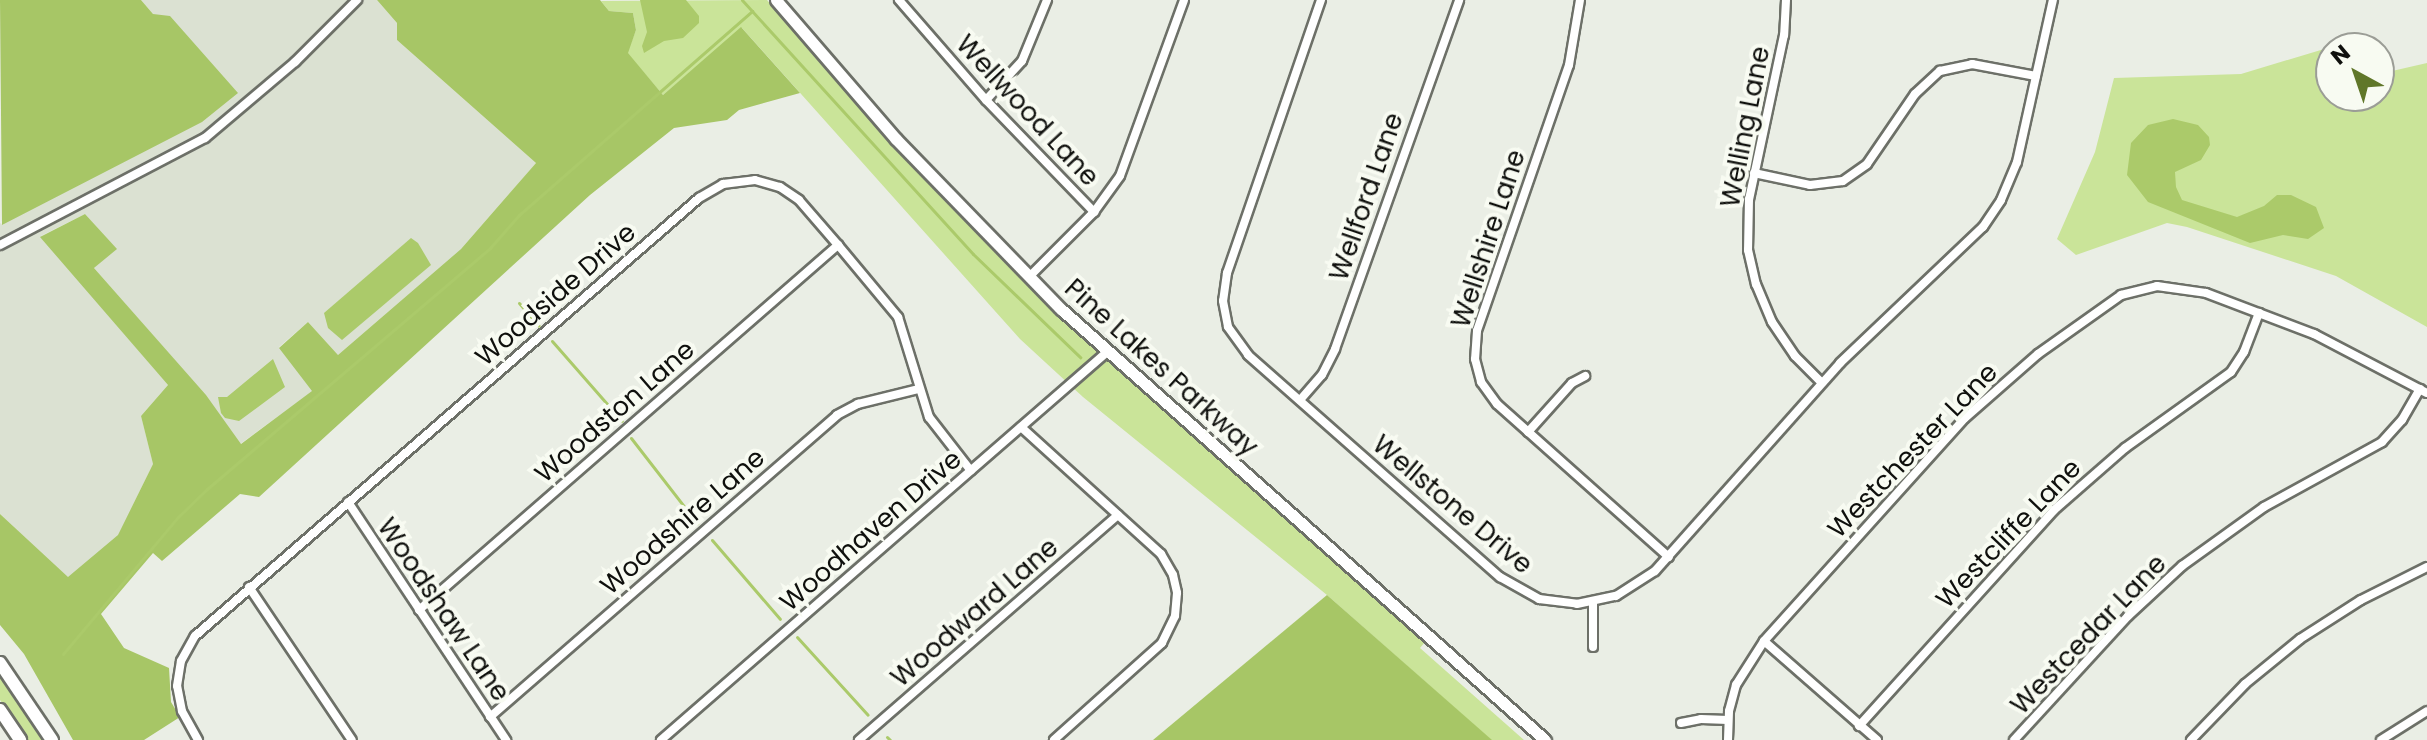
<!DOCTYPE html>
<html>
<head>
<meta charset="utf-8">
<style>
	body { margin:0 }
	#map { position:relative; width:2427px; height:740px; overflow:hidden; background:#eaeee5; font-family:Poppins,sans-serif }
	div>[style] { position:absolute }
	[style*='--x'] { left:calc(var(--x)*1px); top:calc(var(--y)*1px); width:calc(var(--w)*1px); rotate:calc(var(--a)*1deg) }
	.built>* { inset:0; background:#dbe1d2 }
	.green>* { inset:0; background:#cae499 }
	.forest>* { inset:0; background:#a7c666 }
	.water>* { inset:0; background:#abca6a }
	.stream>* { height:3px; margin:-1.5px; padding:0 1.5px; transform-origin:1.5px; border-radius:1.5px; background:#abca6a }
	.roads { filter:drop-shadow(2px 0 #6d7068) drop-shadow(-2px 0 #6d7068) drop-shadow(0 2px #6d7068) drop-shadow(0 -2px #6d7068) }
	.street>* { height:8px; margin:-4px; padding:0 4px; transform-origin:4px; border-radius:4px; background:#fff }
	.secondary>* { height:11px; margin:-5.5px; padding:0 5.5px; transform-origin:5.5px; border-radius:5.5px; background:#fff }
	.primary>* { height:12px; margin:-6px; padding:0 6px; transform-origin:6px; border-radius:6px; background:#fff }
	span { translate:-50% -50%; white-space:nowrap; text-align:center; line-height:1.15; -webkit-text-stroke:8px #f8fbf2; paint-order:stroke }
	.street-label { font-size:26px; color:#0f100d }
	.north { position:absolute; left:2315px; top:32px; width:80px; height:80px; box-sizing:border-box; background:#f8fbf2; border:2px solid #9b9d96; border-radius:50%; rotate:320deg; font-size:22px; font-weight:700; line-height:32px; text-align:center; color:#0f100d }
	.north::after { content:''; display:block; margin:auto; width:28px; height:36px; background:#607729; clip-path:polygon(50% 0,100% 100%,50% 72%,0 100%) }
</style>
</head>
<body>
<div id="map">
	<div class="built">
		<div style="clip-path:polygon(141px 0,377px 0,397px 23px,397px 40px,536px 163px,461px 249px,338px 355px,308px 322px,279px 347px,313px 391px,240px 444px,205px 395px,94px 268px,116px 249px,85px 214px,41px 236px,168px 385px,141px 416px,153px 464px,118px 536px,68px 578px,0 514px,0 223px,3px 225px,153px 14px)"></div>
	</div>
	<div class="green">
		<div style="clip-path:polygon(767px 0,929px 184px,1039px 297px,1425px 642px,1420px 648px,1524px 740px,1491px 740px,1327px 595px,1083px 397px,1020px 339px,742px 28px,663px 95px,627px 53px,636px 30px,633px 13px,609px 11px,601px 1px)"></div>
		<div style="clip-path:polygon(2354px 40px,2357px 48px,2331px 48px,2331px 96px,2379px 96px,2379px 74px,2427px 63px,2427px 327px,2336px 276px,2187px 227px,2167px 223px,2076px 255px,2057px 239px,2095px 152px,2114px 78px,2241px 74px)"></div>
		<div style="clip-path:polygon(0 673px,46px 740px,27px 740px,0 700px)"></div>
	</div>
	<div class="forest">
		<div style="clip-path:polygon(0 0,141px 0,153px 14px,170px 16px,238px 93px,202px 122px,2px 225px)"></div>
		<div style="clip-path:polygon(377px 0,600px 0,609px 11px,633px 13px,636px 30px,628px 53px,663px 95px,741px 27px,800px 93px,739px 110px,727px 120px,674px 128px,590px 195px,259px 497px,240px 494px,162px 561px,153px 553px,101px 614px,124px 648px,169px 668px,171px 702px,180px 717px,144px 740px,73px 740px,24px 654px,0 625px,0 514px,68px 577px,118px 535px,153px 464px,141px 416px,168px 385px,40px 237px,85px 214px,117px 249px,94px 268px,206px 395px,241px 444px,312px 391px,279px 348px,308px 322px,338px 355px,461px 249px,536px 163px,397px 40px,397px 23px)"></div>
		<div style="clip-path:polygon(1327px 595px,1492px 740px,1153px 740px)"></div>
	</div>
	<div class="water">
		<div style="clip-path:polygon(640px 0,686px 0,699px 16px,699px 23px,683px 38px,664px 41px,644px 53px,642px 46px,647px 32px)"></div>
		<div style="clip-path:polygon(2173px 119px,2198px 125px,2209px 137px,2210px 145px,2201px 160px,2175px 172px,2176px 187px,2182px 200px,2237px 217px,2264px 206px,2277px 195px,2291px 195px,2316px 207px,2324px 228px,2308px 239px,2283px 235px,2250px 243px,2148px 202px,2127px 175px,2131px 143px,2148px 125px)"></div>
		<div style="clip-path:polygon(411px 238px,418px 243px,431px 265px,342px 340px,328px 328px,324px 313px)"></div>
		<div style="clip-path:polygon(273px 359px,285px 387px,239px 421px,225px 418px,221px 413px,218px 397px,227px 397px)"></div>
	</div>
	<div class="stream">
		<div style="--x:742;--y:0;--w:343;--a:47.7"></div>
		<div style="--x:973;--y:254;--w:149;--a:43.9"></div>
		<div style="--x:519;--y:303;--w:30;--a:49"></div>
		<div style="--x:552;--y:341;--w:106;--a:48.8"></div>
		<div style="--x:631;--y:438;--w:108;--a:52.2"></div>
		<div style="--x:712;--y:540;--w:104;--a:49.3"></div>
		<div style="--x:797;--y:637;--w:105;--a:47.7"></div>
		<div style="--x:63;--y:654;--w:179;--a:-50"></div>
		<div style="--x:178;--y:517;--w:40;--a:-44"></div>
		<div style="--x:207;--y:489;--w:372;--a:-40.4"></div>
		<div style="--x:490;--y:248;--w:44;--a:-48.7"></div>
		<div style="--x:519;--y:215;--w:310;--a:-41.2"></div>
		<div style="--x:887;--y:737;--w:4;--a:45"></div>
	</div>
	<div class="roads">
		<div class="street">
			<div style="--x:899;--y:0;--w:133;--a:49"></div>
			<div style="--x:986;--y:100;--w:156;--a:46"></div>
			<div style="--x:1321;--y:0;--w:289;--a:109"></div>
			<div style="--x:1227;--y:273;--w:28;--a:98"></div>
			<div style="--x:1223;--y:301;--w:26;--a:79"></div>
			<div style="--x:1228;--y:327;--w:34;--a:54"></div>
			<div style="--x:1248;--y:355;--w:336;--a:41.4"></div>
			<div style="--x:1500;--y:577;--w:45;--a:29.4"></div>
			<div style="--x:1539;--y:599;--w:38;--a:7"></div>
			<div style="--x:1577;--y:604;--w:40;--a:-12"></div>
			<div style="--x:1616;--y:596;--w:46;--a:-32.7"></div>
			<div style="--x:1655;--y:571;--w:278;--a:-48.3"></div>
			<div style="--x:1840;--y:363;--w:197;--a:-43.6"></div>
			<div style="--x:1983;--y:227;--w:32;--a:-56"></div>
			<div style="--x:2001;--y:200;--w:41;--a:-67.2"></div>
			<div style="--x:2017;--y:162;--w:166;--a:-77.5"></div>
			<div style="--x:1580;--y:0;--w:66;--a:99.6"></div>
			<div style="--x:1569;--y:65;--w:281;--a:109.1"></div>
			<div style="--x:1477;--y:331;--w:28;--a:94"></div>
			<div style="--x:1475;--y:359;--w:24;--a:75"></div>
			<div style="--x:1481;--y:382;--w:27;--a:54"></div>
			<div style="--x:1497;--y:404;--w:230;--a:41.7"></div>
			<div style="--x:1786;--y:0;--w:35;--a:93"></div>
			<div style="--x:1784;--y:35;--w:168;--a:102"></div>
			<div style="--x:1749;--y:199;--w:51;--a:91.1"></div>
			<div style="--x:1748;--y:250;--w:35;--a:77"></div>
			<div style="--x:1756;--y:284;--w:41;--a:67.2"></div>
			<div style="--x:1772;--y:322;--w:41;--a:55.9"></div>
			<div style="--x:1795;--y:356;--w:38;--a:45"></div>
			<div style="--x:986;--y:100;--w:53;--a:-47.3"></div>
			<div style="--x:1022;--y:61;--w:66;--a:-67.7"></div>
			<div style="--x:1754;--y:173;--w:57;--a:12.1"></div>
			<div style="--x:1810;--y:185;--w:33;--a:-7"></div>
			<div style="--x:1843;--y:181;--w:29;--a:-35"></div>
			<div style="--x:1867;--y:164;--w:85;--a:-55.6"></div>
			<div style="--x:1915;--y:94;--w:34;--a:-43"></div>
			<div style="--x:1940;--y:71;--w:33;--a:-12"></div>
			<div style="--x:1972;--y:64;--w:65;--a:10.6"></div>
			<div style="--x:0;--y:245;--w:231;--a:-27.6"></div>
			<div style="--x:205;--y:138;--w:118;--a:-40.2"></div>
			<div style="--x:295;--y:62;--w:88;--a:-45"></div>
			<div style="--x:1029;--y:277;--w:92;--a:-45"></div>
			<div style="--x:1094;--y:212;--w:44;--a:-54.2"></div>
			<div style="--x:1120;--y:176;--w:187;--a:-70"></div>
			<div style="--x:1300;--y:400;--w:33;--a:-49"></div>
			<div style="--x:1322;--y:375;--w:29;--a:-63"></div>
			<div style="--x:1335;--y:349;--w:370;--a:-70.4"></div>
			<div style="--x:1021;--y:427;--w:189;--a:42.2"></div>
			<div style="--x:1161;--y:554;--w:24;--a:60"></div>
			<div style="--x:1173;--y:575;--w:18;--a:77"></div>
			<div style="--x:1177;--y:593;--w:23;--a:95"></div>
			<div style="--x:1175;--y:616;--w:30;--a:116"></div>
			<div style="--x:1162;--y:643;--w:145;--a:138.1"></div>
			<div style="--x:1528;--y:432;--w:66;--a:-48.1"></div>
			<div style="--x:1572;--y:383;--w:15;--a:-28"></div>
			<div style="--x:348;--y:502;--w:286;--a:56.4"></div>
			<div style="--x:249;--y:587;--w:184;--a:56.1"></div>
			<div style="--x:419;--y:610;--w:556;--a:-41.06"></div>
			<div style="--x:1764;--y:641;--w:150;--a:41.2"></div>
			<div style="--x:1593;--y:647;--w:45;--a:-90"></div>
			<div style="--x:490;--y:717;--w:460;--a:-41"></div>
			<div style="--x:837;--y:415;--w:24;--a:-28"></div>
			<div style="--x:858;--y:404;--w:62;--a:-14"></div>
			<div style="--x:1681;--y:723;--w:20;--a:-11"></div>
			<div style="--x:1701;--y:719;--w:27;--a:2"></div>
			<div style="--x:1859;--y:726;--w:291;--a:-47.9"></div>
			<div style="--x:2054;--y:510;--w:94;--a:-41.1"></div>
			<div style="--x:2125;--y:448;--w:130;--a:-35.6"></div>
			<div style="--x:2231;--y:372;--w:24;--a:-57"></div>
			<div style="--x:2244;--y:352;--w:42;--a:-69"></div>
			<div style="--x:198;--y:740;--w:33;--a:-119"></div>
			<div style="--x:182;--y:711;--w:25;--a:-101"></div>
			<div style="--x:177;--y:686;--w:25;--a:-81"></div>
			<div style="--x:181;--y:661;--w:29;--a:-61"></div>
			<div style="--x:195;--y:636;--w:668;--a:-40.99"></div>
			<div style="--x:699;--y:198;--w:28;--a:-30"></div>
			<div style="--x:723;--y:184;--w:32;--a:-7"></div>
			<div style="--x:755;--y:180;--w:26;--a:16"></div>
			<div style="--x:780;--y:187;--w:23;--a:34"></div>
			<div style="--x:799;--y:200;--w:60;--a:49.1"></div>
			<div style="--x:838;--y:245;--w:94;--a:50.2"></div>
			<div style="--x:898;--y:317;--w:105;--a:72.8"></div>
			<div style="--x:929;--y:417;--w:68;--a:52.1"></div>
			<div style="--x:661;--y:740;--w:591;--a:-41.02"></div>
			<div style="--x:859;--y:740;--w:343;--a:-41"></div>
			<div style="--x:1728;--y:740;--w:29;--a:-88"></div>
			<div style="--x:1729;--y:711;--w:27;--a:-75"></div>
			<div style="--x:1736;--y:685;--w:52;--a:-57.5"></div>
			<div style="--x:1764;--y:641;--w:300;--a:-48"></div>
			<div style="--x:1965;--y:418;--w:97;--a:-41.2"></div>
			<div style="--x:2038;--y:354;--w:102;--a:-35.4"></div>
			<div style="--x:2121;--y:295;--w:37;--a:-14"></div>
			<div style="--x:2157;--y:286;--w:49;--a:8.1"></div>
			<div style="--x:2206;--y:293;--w:116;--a:20.8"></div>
			<div style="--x:2314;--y:334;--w:127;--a:27.6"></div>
			<div style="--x:2014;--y:740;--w:168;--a:-47.4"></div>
			<div style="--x:2128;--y:616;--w:74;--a:-42.8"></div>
			<div style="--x:2182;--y:566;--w:101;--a:-35.7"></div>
			<div style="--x:2264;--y:507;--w:135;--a:-28.8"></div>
			<div style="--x:2382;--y:442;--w:30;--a:-48"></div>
			<div style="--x:2402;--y:420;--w:36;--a:-60"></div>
			<div style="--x:2191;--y:740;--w:78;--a:-46"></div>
			<div style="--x:2245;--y:684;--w:71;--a:-39.3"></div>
			<div style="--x:2300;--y:639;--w:72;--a:-32.6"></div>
			<div style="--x:2361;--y:600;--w:74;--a:-26.6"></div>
			<div style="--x:2381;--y:740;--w:54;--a:-32.2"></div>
		</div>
		<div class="secondary">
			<div style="--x:776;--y:0;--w:184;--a:49.2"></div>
			<div style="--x:896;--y:139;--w:237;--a:45.9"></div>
			<div style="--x:1061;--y:309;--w:648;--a:41.68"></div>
		</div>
		<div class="primary">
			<div style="--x:0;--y:663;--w:93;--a:56"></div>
			<div style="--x:0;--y:710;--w:36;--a:56"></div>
		</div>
	</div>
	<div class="street-label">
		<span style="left:1027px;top:111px;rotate:47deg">Wellwood Lane</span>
		<span style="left:1746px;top:127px;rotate:-79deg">Welling Lane</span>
		<span style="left:1367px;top:197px;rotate:-71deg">Wellford Lane</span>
		<span style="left:1489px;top:239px;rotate:-72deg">Wellshire Lane</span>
		<span style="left:556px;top:295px;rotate:-41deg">Woodside Drive</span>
		<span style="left:1161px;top:368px;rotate:42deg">Pine Lakes Parkway</span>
		<span style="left:615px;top:412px;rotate:-41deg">Woodston Lane</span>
		<span style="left:1913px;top:451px;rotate:-46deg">Westchester Lane</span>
		<span style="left:1452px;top:505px;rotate:40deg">Wellstone Drive</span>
		<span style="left:683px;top:522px;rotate:-41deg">Woodshire Lane</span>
		<span style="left:871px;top:531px;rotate:-41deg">Woodhaven Drive</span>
		<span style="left:2009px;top:534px;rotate:-46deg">Westcliffe Lane</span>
		<span style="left:443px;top:610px;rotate:56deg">Woodshaw Lane</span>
		<span style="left:975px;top:613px;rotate:-41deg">Woodward Lane</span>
		<span style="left:2089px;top:635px;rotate:-46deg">Westcedar Lane</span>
	</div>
	<div class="north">N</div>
</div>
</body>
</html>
